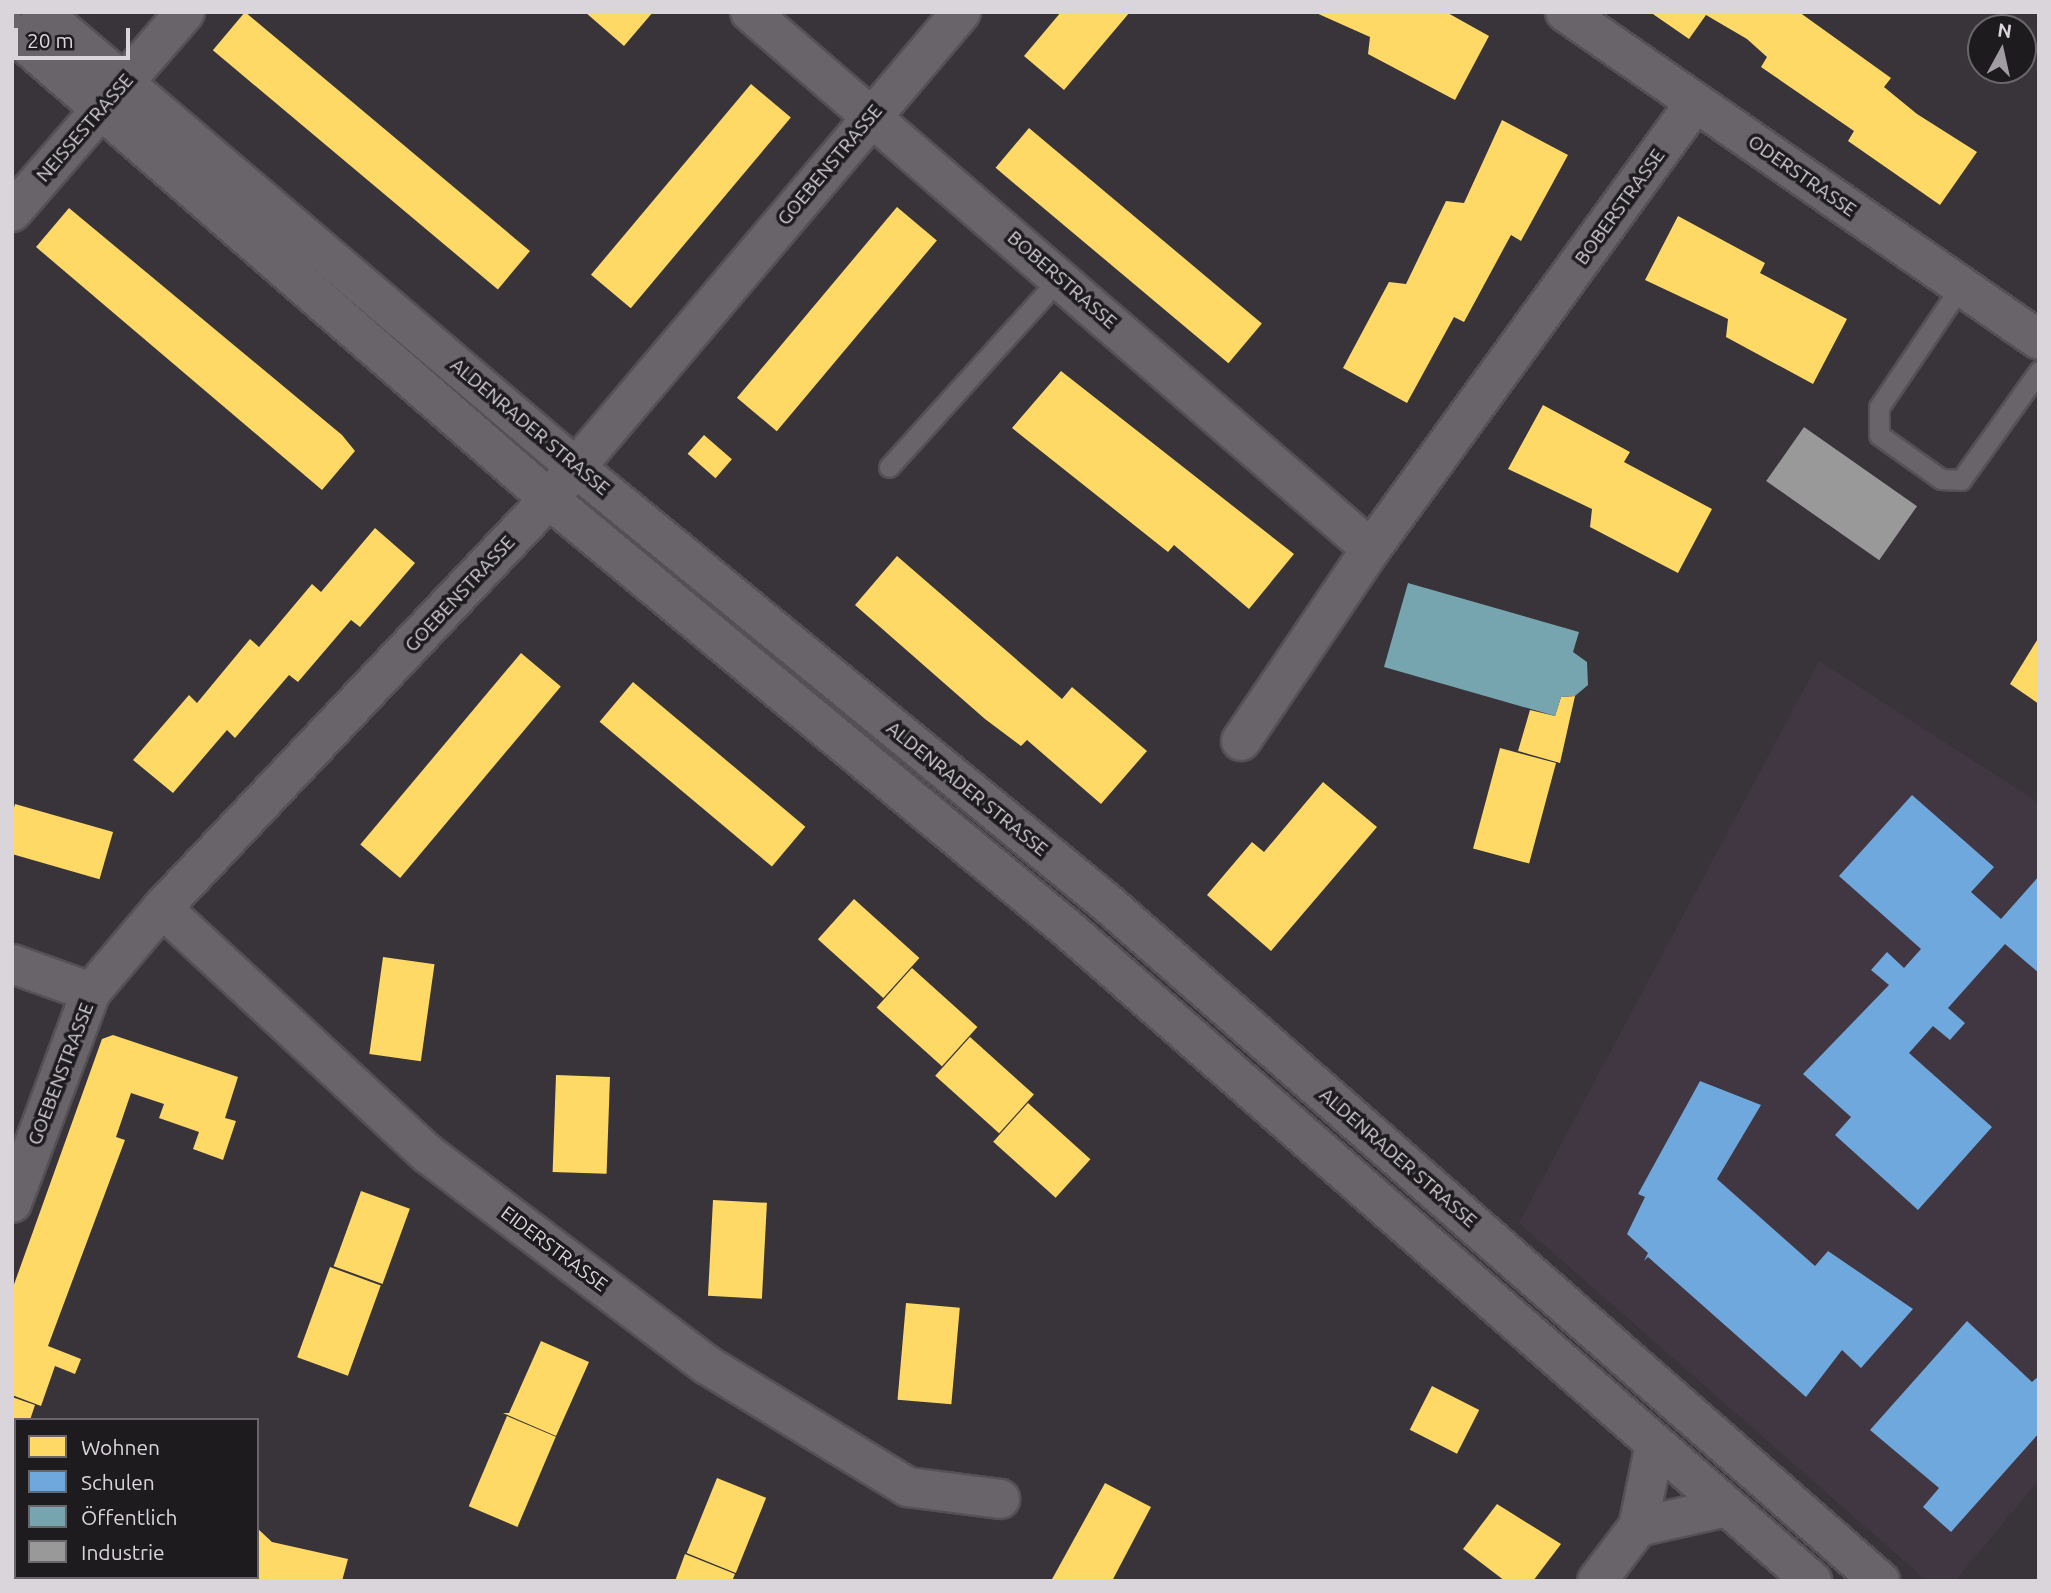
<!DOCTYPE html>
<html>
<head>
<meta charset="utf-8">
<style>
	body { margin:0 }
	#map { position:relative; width:2051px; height:1593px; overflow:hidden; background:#383439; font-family:Ubuntu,sans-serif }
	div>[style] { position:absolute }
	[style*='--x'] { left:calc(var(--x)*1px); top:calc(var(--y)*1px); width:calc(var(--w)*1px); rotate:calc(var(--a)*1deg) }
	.built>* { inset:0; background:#413743 }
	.homes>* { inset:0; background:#ffd966; transform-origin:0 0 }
	.schools>* { inset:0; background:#6fa8dc }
	.public>* { inset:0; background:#76a5af }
	.industry>* { inset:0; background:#999; transform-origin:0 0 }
	.roads { filter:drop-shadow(2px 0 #545155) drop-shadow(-2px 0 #545155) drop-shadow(0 2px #545155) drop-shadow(0 -2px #545155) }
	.service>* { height:19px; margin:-9.5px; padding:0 9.5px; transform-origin:9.5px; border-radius:9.5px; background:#686469 }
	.minor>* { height:38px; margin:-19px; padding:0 19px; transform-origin:19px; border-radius:19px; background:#686469 }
	.tertiary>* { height:38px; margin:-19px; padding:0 19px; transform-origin:19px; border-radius:19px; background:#686469 }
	span { translate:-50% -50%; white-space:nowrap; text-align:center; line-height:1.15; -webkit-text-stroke:7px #1e1b1f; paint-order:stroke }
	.street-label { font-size:19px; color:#d9d5da }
	.frame { position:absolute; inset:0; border:14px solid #d9d5da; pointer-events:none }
	.legend { position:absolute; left:14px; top:1418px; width:245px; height:161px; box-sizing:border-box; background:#1e1b1f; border:2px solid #69656a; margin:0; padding:9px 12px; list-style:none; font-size:21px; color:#d9d5da }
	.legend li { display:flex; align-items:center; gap:14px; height:35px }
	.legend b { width:35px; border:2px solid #69656a }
	.north { position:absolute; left:1967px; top:14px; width:70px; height:70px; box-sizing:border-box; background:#1e1b1f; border:2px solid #69656a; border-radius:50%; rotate:8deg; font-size:19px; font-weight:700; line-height:28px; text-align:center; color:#d9d5da }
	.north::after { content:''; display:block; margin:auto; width:24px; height:32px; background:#a19da2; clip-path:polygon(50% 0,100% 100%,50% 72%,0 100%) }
	.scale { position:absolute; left:14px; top:28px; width:116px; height:32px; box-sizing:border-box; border:4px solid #d9d5da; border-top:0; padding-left:9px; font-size:21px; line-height:24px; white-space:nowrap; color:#d9d5da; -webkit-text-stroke:5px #1e1b1f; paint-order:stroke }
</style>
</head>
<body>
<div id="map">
	<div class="built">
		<div style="clip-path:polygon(1819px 661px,2039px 803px,2039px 1480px,1955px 1581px,1927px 1581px,1519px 1223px)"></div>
	</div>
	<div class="homes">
		<div style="left:245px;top:12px;width:372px;height:50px;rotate:40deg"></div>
		<div style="clip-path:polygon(585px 12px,653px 12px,624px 46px)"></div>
		<div style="clip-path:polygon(1061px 12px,1130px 12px,1064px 90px,1024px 56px)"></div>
		<div style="clip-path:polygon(1314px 12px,1446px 12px,1489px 36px,1455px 100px,1368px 54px,1370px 37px)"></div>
		<div style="clip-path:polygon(1650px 12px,1799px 12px,1891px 78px,1884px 87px,1917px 114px,1977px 152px,1940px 205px,1848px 141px,1854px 131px,1761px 67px,1767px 57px,1747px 39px,1706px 15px,1689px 39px)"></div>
		<div style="left:751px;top:84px;width:52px;height:249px;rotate:40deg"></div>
		<div style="clip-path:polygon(1502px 120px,1568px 155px,1521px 241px,1511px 235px,1464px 322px,1454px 317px,1407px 403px,1343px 368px,1389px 282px,1406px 284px,1446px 201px,1464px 203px)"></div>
		<div style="left:1029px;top:128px;width:304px;height:52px;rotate:40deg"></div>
		<div style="left:897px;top:207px;width:52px;height:249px;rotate:40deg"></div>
		<div style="clip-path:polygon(69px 208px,342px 435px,355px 451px,322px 490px,36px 247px)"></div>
		<div style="clip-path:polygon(1678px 216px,1765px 263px,1760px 273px,1847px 319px,1813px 384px,1726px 337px,1728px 319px,1645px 280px)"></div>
		<div style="clip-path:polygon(1061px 371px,1294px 554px,1249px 609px,1174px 545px,1168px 552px,1012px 428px)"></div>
		<div style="clip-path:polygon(1543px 405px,1630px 452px,1624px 462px,1712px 509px,1678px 573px,1590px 527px,1592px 509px,1508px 469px)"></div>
		<div style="left:704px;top:435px;width:37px;height:25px;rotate:41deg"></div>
		<div style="clip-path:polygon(375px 528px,415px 563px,360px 627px,351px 620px,298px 682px,289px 675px,235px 738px,227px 730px,173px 793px,133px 760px,189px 695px,197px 703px,250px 639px,259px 647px,312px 584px,321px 592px)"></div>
		<div style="clip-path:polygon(897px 556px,1062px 699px,1072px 687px,1147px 751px,1101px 804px,1027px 740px,1021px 746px,985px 719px,855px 605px)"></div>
		<div style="clip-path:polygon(2039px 637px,2039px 704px,2010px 684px)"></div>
		<div style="left:521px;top:653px;width:52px;height:250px;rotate:40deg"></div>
		<div style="left:633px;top:682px;width:225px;height:52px;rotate:40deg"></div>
		<div style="clip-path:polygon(1575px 696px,1560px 763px,1518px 751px,1530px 710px,1555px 716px,1561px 697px)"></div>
		<div style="left:1500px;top:748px;width:58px;height:104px;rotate:15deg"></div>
		<div style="clip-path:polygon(1323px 782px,1377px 827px,1271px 951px,1207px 895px,1252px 842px,1264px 852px)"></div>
		<div style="left:15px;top:804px;width:102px;height:49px;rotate:16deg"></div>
		<div style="left:854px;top:899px;width:88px;height:54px;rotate:42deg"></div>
		<div style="left:383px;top:957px;width:52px;height:98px;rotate:8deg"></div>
		<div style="left:912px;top:968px;width:88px;height:53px;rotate:42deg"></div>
		<div style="clip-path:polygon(113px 1035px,238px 1077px,225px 1118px,236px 1121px,223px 1160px,193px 1149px,199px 1132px,159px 1118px,164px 1104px,131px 1093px,116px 1137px,125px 1140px,48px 1346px,81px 1359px,75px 1374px,55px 1366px,41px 1406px,12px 1395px,12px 1290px,102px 1039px)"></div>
		<div style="left:970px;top:1037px;width:86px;height:52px;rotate:42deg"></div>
		<div style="left:556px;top:1075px;width:54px;height:97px;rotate:2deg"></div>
		<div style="left:1028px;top:1103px;width:84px;height:52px;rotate:42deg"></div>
		<div style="left:361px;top:1191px;width:52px;height:80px;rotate:20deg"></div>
		<div style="left:713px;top:1200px;width:54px;height:96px;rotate:3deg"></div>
		<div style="left:330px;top:1267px;width:54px;height:96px;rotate:20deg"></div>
		<div style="left:906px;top:1303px;width:54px;height:97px;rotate:5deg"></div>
		<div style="clip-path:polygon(541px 1341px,589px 1362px,556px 1436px,503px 1413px,509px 1413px)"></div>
		<div style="left:1432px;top:1386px;width:53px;height:49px;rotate:27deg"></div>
		<div style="clip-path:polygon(12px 1397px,35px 1405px,30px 1420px,16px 1420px,13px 1468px)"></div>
		<div style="left:507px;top:1416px;width:53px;height:98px;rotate:23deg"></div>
		<div style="left:717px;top:1478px;width:53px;height:81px;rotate:22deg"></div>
		<div style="clip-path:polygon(1105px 1483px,1151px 1507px,1112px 1581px,1051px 1581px)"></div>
		<div style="clip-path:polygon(1497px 1504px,1561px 1544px,1533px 1581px,1505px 1581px,1463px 1549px)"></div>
		<div style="clip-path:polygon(12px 1509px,16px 1510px,13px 1573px,12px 1573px)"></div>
		<div style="clip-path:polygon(257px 1528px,272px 1542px,348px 1559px,342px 1581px,160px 1581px,257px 1577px)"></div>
		<div style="clip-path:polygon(685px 1554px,735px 1574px,732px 1581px,675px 1581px)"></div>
	</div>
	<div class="schools">
		<div style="clip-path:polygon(1912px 795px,1994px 867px,1971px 892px,2001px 919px,2039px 876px,2039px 973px,2005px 944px,1948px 1008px,1965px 1023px,1950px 1040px,1933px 1026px,1909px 1053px,1992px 1127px,1918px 1210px,1835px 1135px,1851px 1117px,1803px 1074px,1889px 985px,1871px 970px,1887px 952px,1904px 968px,1921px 949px,1839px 876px)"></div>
		<div style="clip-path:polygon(1700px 1081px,1761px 1105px,1717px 1179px,1815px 1266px,1828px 1251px,1913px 1309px,1861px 1368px,1842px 1350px,1806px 1397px,1648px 1257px,1644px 1261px,1648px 1253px,1627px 1234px,1645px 1197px,1638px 1194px)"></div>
		<div style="clip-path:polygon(1967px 1321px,2032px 1382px,2039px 1376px,2039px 1433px,1951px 1532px,1923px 1507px,1939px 1488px,1870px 1430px)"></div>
	</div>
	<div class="public">
		<div style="clip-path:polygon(1408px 583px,1579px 632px,1573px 652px,1587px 662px,1588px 685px,1575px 696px,1561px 697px,1555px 716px,1384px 667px)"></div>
	</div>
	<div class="industry">
		<div style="left:1804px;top:427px;width:138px;height:66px;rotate:35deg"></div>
	</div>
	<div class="roads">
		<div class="service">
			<div style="--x:1961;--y:286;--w:146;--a:124.1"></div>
			<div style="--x:1879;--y:407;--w:28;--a:90"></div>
			<div style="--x:1879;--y:435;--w:76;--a:35.4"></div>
			<div style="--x:1941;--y:479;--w:20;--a:3"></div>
			<div style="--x:1961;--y:480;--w:134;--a:-54.4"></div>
			<div style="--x:889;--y:467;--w:255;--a:-47.9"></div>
		</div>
		<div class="minor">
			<div style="--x:750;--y:12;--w:821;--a:40.85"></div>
			<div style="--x:1565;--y:12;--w:576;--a:34.68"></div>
			<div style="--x:12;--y:212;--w:264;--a:-49.1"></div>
			<div style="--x:1241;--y:741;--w:232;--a:-55.9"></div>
			<div style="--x:1371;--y:549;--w:551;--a:-54"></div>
			<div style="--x:162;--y:908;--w:362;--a:42.8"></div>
			<div style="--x:428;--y:1154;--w:350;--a:37.1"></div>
			<div style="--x:707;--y:1365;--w:235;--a:31.3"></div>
			<div style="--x:908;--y:1487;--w:93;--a:7.4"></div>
			<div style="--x:12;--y:964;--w:84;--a:19.5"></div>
			<div style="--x:12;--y:1203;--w:225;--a:-69.5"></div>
			<div style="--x:91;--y:992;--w:110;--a:-49.8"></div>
			<div style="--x:162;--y:908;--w:563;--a:-46.58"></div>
			<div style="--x:549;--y:499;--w:638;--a:-49.77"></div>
			<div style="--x:1655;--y:1444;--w:85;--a:101.6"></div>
			<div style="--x:1638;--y:1527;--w:91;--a:-12.7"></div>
			<div style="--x:1597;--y:1581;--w:68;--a:-52.8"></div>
		</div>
		<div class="tertiary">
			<div style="--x:41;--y:12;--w:700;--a:40.42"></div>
			<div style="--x:574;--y:466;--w:688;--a:39.34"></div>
			<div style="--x:1106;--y:902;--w:1030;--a:41.26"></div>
			<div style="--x:12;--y:32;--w:712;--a:41.01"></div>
			<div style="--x:549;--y:499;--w:675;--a:39.65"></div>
			<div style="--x:1069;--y:930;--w:988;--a:41.22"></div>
		</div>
	</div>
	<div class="street-label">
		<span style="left:85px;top:128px;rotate:-49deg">NEISSESTRASSE</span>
		<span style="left:830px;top:165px;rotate:-50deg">GOEBENSTRASSE</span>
		<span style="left:1802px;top:176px;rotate:35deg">ODERSTRASSE</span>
		<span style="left:1620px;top:207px;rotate:-54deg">BOBERSTRASSE</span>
		<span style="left:1062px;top:280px;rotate:41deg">BOBERSTRASSE</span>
		<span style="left:530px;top:427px;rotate:40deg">ALDENRADER STRASSE</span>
		<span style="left:460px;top:594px;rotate:-47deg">GOEBENSTRASSE</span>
		<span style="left:967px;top:789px;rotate:39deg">ALDENRADER STRASSE</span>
		<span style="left:61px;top:1074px;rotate:-69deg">GOEBENSTRASSE</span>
		<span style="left:1398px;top:1158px;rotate:41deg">ALDENRADER STRASSE</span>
		<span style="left:554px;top:1249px;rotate:37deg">EIDERSTRASSE</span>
	</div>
	<div class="frame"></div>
	<ul class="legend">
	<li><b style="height:19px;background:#ffd966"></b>Wohnen</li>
	<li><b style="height:19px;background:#6fa8dc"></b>Schulen</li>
	<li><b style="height:19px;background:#76a5af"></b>Öffentlich</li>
	<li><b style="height:19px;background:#999"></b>Industrie</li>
	</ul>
	<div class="north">N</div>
	<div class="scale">20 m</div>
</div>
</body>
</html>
